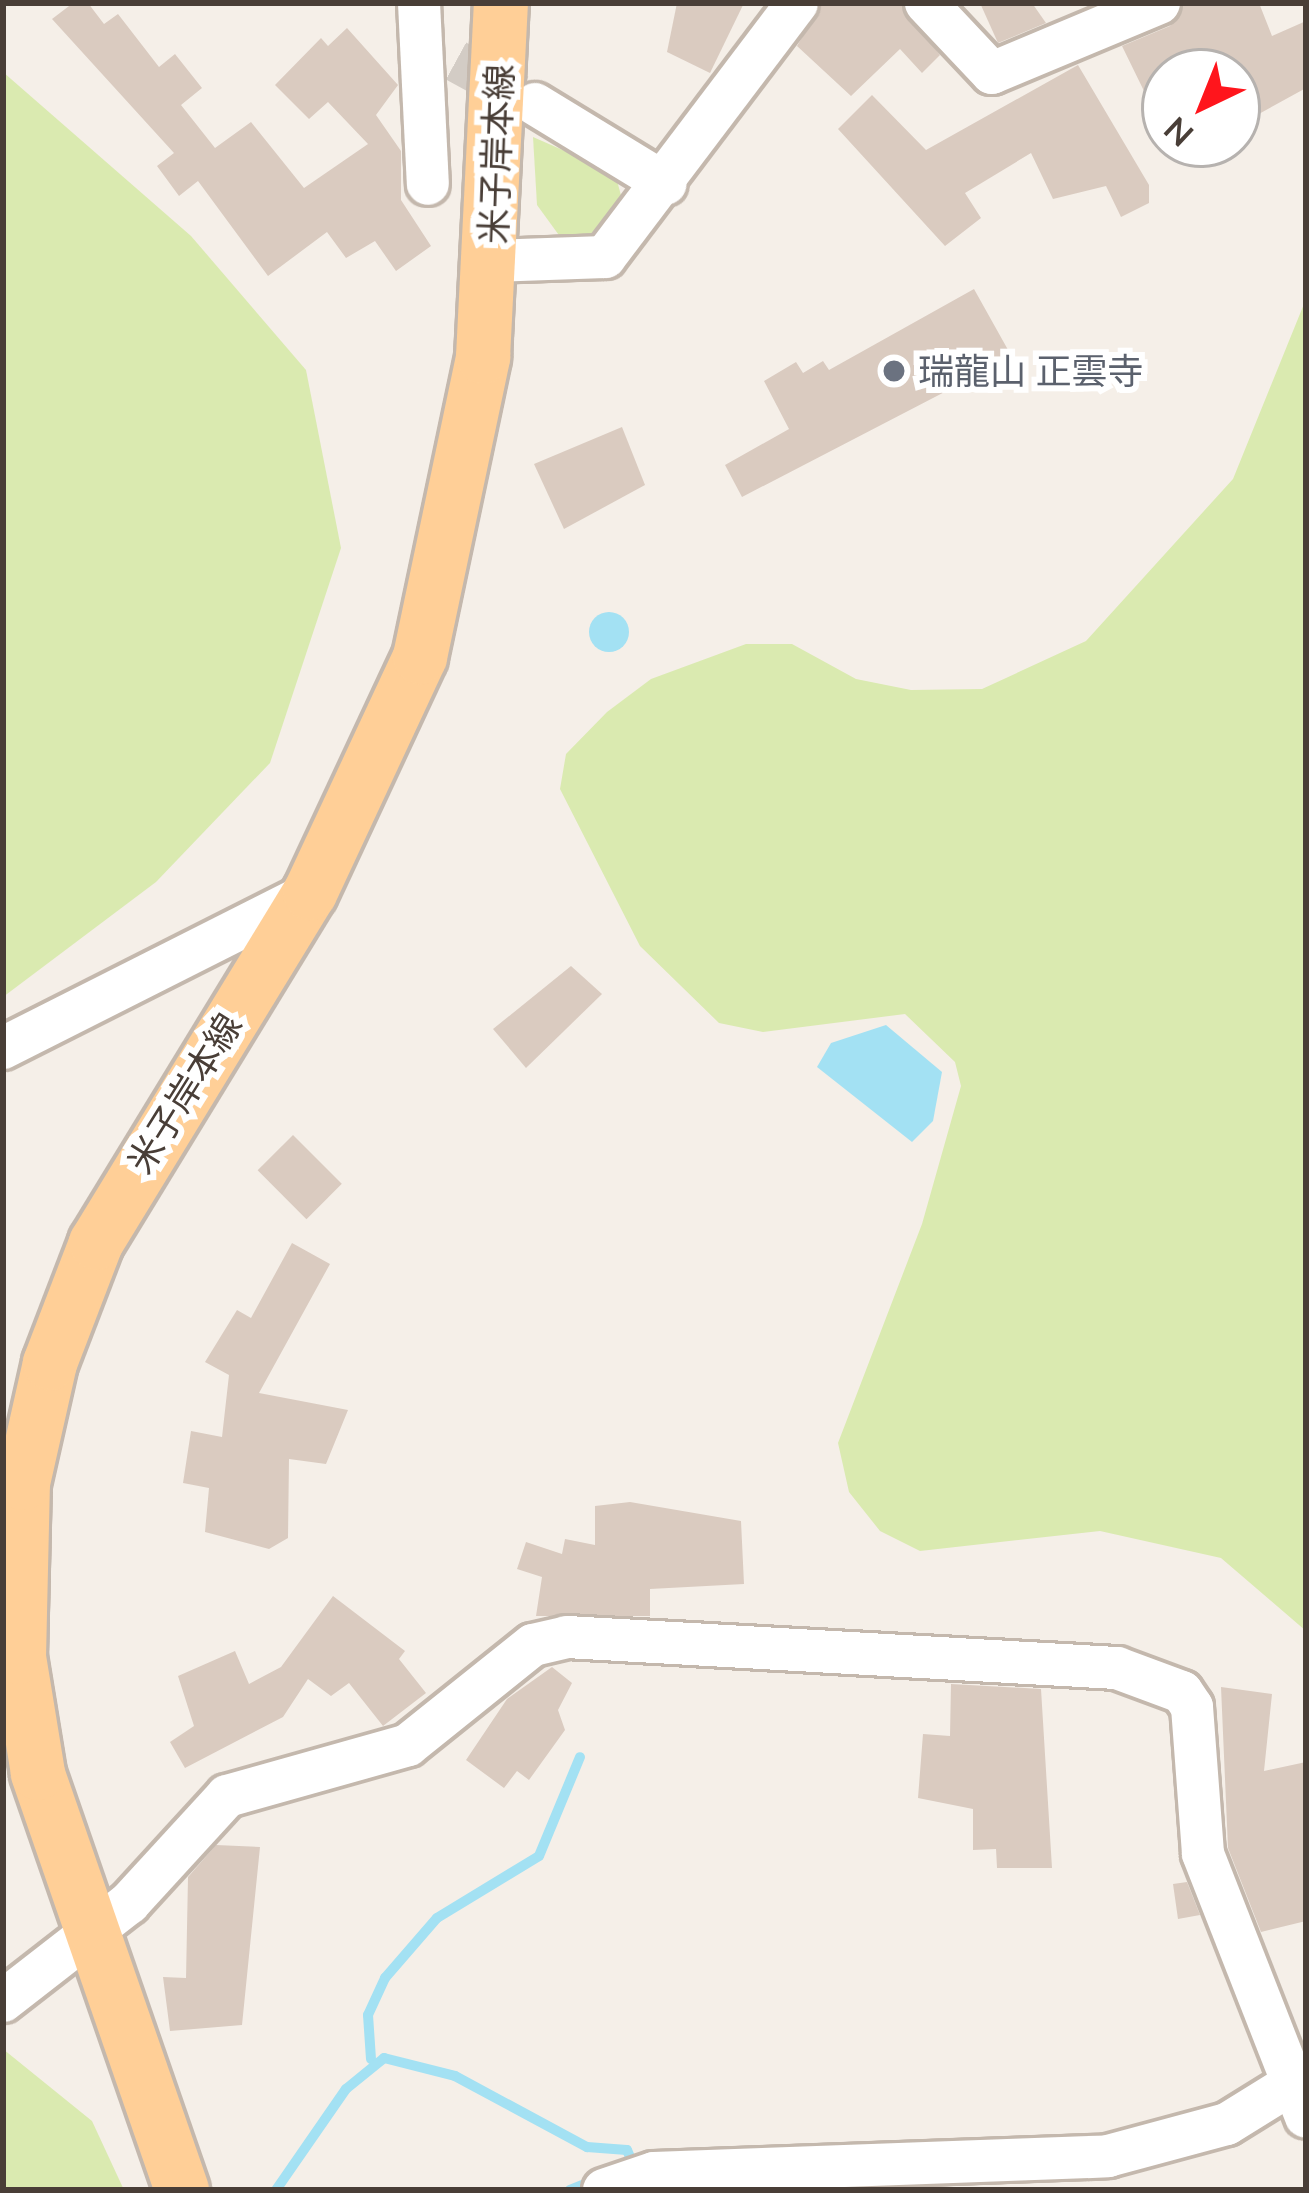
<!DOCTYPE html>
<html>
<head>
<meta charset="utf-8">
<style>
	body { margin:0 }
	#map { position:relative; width:1309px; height:2193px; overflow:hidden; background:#f5efe8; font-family:Mulish,"Noto Sans JP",sans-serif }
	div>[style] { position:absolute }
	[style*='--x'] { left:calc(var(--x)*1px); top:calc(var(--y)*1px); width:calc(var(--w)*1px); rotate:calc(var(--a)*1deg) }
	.green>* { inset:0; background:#daeab0 }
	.water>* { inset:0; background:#a3e1f3 }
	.round { border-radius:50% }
	.stream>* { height:10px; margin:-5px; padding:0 5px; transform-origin:5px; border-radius:5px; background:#a3e1f3 }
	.building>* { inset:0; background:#dacbc0; transform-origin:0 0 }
	.minor-tunnel>* { height:42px; margin-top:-21px; transform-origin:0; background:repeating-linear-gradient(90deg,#d3ccc5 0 42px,transparent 0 63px) }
	.roads { filter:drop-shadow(3px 0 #c4b8ad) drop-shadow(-3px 0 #c4b8ad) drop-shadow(0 3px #c4b8ad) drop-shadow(0 -3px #c4b8ad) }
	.minor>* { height:42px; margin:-21px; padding:0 21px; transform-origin:21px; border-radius:21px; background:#fff }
	.major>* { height:54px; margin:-27px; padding:0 27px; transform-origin:27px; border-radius:27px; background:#ffcf97 }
	.dots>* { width:33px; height:33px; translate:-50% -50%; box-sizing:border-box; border:6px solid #fff; border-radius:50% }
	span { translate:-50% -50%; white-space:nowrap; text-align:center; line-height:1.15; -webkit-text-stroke:12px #fff; paint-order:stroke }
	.street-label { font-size:36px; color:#493e37 }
	.worship-label { font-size:36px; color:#5b616d }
	.left { translate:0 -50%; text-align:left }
	.frame { position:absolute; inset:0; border:6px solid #493e37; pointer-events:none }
	.north { position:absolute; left:1141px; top:48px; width:120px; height:120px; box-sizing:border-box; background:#fff; border:3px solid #b6b2af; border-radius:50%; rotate:223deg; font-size:33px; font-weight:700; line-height:48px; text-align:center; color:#493e37 }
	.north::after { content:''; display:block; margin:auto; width:42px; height:54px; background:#ff151c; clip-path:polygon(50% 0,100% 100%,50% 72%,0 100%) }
</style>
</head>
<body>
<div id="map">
	<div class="green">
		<div style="clip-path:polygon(3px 72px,191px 236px,306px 370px,341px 548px,270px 763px,156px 882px,3px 997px)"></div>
		<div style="clip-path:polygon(533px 137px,615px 173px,623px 203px,597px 235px,561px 238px,537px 205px)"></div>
		<div style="clip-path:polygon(1306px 299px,1306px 1631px,1221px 1558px,1100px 1531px,920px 1551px,880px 1531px,849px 1492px,838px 1443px,922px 1224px,961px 1086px,955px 1062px,905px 1014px,763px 1032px,719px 1023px,640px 946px,560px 789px,566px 754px,607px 712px,651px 679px,746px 644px,792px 644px,856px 679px,911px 690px,982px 689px,1086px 641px,1233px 479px)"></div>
		<div style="clip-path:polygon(3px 2049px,92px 2121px,124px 2190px,3px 2190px)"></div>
	</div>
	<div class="water">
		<div class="round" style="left:589px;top:612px;width:40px;height:40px"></div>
		<div style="clip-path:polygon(886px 1025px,942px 1072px,933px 1121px,912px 1142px,817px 1067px,831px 1043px)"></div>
	</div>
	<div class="stream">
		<div style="--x:371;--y:2059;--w:44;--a:-93.9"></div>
		<div style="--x:368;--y:2015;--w:41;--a:-65.3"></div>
		<div style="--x:385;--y:1978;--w:79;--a:-49.1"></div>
		<div style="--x:437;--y:1918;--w:119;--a:-31.3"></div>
		<div style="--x:539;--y:1856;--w:107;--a:-67.5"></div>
		<div style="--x:276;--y:2190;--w:123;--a:-55.3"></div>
		<div style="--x:346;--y:2089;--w:49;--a:-39.2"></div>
		<div style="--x:384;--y:2058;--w:73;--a:14.2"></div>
		<div style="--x:455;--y:2076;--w:150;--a:28.3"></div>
		<div style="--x:587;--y:2147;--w:40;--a:4.3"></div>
		<div style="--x:627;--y:2150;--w:15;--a:67"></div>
		<div style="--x:570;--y:2190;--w:29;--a:-22"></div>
	</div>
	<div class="building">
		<div style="clip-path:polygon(73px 3px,88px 3px,104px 24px,118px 14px,159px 67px,175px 54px,202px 88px,181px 105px,215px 148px,251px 122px,304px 188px,368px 144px,328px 102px,309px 119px,275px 85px,321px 38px,328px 46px,347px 28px,398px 85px,376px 115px,401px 151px,401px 200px,431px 246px,396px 271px,375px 241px,346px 258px,327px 232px,268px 276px,198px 181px,179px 196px,157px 166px,174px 153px,52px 19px)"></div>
		<div style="clip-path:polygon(677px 3px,744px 3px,710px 73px,667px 52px)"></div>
		<div style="clip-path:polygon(822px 3px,900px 3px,940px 55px,922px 73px,900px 49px,851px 96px,797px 46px)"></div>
		<div style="clip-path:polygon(980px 3px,1032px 3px,1046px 23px,998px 43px)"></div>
		<div style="clip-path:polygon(1184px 3px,1259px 3px,1272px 36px,1306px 21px,1306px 88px,1237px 126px,1237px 72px,1165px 72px,1165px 134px,1122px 46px,1170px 26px)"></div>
		<div style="clip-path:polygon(1078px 65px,1149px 185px,1149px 203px,1121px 217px,1106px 186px,1053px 199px,1031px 153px,965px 193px,981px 218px,945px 246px,838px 129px,872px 95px,926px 150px)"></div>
		<div style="clip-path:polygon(974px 289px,1012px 357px,742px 497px,725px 465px,789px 429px,764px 381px,796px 362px,803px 373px,823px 361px,829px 370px)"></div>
		<div style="clip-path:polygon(622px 427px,645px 485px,564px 529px,534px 464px)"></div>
		<div style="clip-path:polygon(571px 966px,602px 994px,526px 1068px,493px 1029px)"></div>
		<div style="left:293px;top:1135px;width:69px;height:50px;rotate:45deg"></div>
		<div style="clip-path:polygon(292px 1243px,330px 1264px,259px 1393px,348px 1410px,326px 1464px,289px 1459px,288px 1538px,269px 1549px,205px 1532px,209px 1488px,183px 1483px,191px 1431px,222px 1437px,229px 1375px,205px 1362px,237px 1310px,251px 1318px)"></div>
		<div style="clip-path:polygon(630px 1502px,741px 1521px,744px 1584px,650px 1589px,650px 1616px,536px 1616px,542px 1577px,517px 1569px,526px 1542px,562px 1554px,565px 1539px,595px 1545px,595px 1506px)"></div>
		<div style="clip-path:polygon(333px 1596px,405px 1651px,399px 1659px,426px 1693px,383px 1726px,349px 1683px,331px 1696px,308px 1679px,283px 1717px,185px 1768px,170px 1742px,194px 1726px,178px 1676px,235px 1651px,249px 1684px,281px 1667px)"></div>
		<div style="clip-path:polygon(552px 1667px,572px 1683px,558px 1710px,565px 1730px,529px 1780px,517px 1771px,504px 1788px,466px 1760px,507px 1699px)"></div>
		<div style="clip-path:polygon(951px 1684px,1041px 1689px,1052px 1868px,997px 1868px,996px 1849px,973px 1850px,973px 1809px,918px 1798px,923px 1734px,950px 1736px)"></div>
		<div style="clip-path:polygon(1221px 1687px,1272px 1694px,1264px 1771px,1306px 1762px,1306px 1921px,1261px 1932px,1228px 1848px)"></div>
		<div style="clip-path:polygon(216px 1845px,260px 1847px,242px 2025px,170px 2031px,163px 1977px,186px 1978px,188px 1877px)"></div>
		<div style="clip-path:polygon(1187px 1882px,1200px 1915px,1178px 1919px,1173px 1884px)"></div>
	</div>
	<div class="minor-tunnel">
		<div style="--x:456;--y:61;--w:71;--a:28.7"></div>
	</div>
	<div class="roads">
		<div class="minor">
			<div style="--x:419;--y:3;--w:181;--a:87.2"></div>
			<div style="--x:926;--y:3;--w:96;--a:46.7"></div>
			<div style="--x:992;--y:73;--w:181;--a:-22.7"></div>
			<div style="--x:535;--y:104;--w:153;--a:31.4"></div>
			<div style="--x:491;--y:261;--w:114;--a:-2"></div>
			<div style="--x:605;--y:257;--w:318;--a:-52.9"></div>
			<div style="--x:3;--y:1048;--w:344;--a:-26.8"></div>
			<div style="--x:3;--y:2001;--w:160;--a:-37.9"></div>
			<div style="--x:129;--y:1903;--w:145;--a:-47.5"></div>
			<div style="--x:227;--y:1796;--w:188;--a:-15.7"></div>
			<div style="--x:408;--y:1745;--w:160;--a:-38.7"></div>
			<div style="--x:533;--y:1645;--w:35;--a:-13"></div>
			<div style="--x:567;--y:1637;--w:551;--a:3.23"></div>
			<div style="--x:1117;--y:1668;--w:69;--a:20.3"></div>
			<div style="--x:1182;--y:1692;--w:18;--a:56"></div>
			<div style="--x:1192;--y:1707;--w:147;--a:85.7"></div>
			<div style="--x:1203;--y:1854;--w:282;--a:68.6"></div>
			<div style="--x:604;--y:2190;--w:53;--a:-18.8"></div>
			<div style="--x:654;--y:2173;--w:454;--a:-2.1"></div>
			<div style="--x:1108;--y:2156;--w:123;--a:-15.1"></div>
			<div style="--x:1227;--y:2124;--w:93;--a:-31.8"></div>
		</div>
		<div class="major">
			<div style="--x:182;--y:2190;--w:441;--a:-109.1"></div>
			<div style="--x:38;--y:1773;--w:118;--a:-99.3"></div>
			<div style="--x:19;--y:1657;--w:174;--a:-88.7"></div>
			<div style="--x:23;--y:1483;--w:123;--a:-77.3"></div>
			<div style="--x:50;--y:1363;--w:129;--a:-69"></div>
			<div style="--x:96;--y:1243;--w:410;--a:-58.6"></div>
			<div style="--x:310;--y:893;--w:260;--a:-65"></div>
			<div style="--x:420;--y:657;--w:307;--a:-78.1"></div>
			<div style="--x:483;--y:357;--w:354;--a:-87.1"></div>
		</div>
	</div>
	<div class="dots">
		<div style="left:894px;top:371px;background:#6b7280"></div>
	</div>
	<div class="street-label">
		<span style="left:496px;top:154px;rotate:-88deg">米子岸本線</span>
		<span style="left:184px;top:1093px;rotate:-58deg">米子岸本線</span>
	</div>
	<div class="worship-label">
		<span class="left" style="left:918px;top:371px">瑞龍山 正雲寺</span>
	</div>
	<div class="frame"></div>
	<div class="north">N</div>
</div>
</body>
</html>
